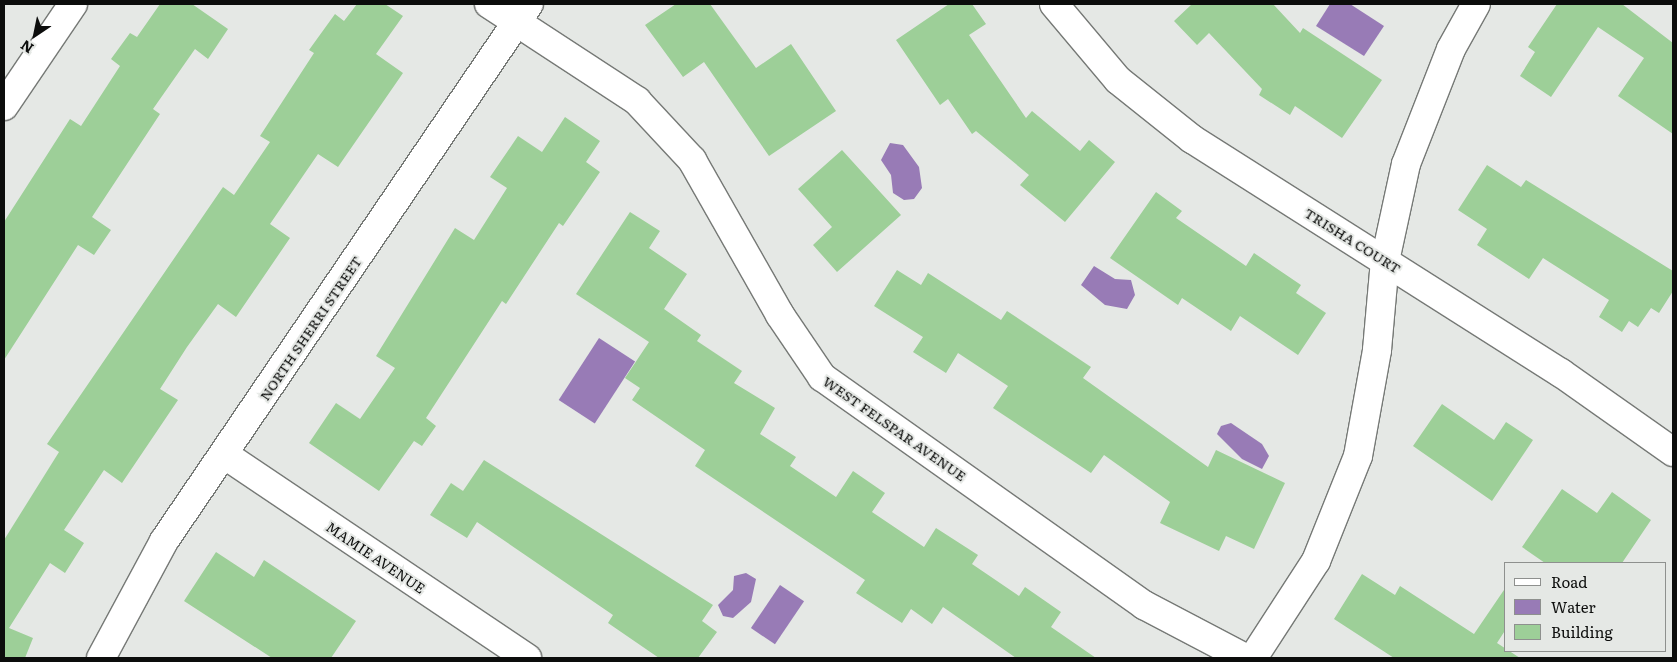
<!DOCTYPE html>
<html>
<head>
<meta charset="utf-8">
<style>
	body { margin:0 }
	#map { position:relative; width:1677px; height:662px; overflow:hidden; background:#e5e8e5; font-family:Literata,serif }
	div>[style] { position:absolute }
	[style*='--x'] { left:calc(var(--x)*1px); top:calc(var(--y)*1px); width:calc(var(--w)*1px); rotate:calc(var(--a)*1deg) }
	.water>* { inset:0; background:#987bb6; transform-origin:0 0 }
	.building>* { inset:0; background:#9dcf98 }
	.roads { filter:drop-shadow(1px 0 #767976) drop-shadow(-1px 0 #767976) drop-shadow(0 1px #767976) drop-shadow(0 -1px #767976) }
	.minor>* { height:28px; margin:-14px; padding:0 14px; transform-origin:14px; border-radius:14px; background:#fff }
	span { translate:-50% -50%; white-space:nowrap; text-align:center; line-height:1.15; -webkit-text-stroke:4px #e5e8e5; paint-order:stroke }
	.street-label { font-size:14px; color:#0c0d0c }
	.frame { position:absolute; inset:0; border:5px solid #0c0d0c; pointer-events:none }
	.legend { position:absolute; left:1504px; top:562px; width:162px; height:90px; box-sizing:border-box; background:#e5e8e5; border:1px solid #8e908e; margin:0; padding:6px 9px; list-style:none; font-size:15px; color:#0c0d0c }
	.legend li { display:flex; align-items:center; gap:10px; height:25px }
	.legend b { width:25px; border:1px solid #8e908e }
	.north { position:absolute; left:10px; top:10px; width:50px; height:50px; -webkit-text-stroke:4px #e5e8e5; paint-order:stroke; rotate:214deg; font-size:14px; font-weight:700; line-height:20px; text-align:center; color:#0c0d0c }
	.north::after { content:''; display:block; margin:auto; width:18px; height:22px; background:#0c0d0c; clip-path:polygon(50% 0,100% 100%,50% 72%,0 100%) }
</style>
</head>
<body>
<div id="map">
	<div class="water">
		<div style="clip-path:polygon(1330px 4px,1350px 4px,1384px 26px,1364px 56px,1316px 26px)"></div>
		<div style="clip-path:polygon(890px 143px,903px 145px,919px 167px,922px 188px,914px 199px,904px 200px,893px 193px,891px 175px,881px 160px)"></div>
		<div style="clip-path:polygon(1094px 266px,1115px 279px,1131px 280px,1135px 295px,1127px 309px,1105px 305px,1081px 285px)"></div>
		<div style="left:599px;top:338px;width:43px;height:74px;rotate:33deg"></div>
		<div style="clip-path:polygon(1231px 423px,1262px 444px,1269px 456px,1262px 469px,1242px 459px,1217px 434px,1221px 426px)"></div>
		<div style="clip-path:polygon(746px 573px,756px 579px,751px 602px,733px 618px,723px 616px,718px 605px,733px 590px,734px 576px)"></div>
		<div style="left:780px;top:585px;width:29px;height:52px;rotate:34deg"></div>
	</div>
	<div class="building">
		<div style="clip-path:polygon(160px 4px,192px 4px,228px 29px,208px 59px,195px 49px,153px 109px,160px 114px,92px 217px,111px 230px,94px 255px,78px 245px,4px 360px,4px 222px,70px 119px,81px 126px,120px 66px,111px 59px,130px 33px,137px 37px)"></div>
		<div style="clip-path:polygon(357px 4px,385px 4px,403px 16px,376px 54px,403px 73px,338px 167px,318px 154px,270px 224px,290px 238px,236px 317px,218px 304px,187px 347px,160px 389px,178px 400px,122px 483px,104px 470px,64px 530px,84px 543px,65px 573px,50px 563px,9px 628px,33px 638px,25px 658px,4px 658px,4px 540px,59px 452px,47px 444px,223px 187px,234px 195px,270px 142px,260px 136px,314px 53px,309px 50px,335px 14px,344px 21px)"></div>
		<div style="clip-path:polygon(676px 4px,710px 4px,756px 68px,791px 44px,836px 111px,769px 156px,704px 62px,683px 77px,645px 25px)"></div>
		<div style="clip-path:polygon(949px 4px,972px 4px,986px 24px,969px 35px,1026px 118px,1032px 111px,1080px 151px,1089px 140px,1115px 162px,1065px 222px,1020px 185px,1029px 175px,976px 131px,972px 134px,948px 99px,940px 105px,896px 40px)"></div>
		<div style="clip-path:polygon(1192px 4px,1273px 4px,1300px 33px,1303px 28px,1382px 80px,1342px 138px,1295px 106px,1290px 115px,1259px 95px,1262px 89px,1209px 33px,1197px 45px,1174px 21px)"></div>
		<div style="clip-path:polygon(1557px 4px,1622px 4px,1673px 43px,1673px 134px,1618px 96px,1644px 58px,1598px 27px,1551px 97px,1520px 76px,1535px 52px,1528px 47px)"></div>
		<div style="clip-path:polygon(565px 117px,600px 141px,586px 162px,600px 172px,563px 226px,559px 223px,506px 304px,502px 301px,426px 418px,436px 426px,422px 446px,414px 441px,379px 491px,309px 443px,336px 403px,360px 419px,395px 368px,376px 356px,455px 228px,474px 240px,507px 188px,490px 177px,518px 136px,542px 152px)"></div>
		<div style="clip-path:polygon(842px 150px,901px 215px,837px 272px,813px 245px,832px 227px,798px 189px)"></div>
		<div style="clip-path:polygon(1487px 165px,1521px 187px,1526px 180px,1673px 271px,1673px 291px,1659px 313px,1651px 308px,1638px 327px,1629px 321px,1622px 332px,1599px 317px,1609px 300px,1543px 258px,1529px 279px,1477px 245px,1487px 229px,1458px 210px)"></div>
		<div style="clip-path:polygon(1156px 192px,1182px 211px,1176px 218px,1246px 266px,1254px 253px,1301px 285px,1296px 293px,1326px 313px,1298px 355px,1240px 316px,1231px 331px,1182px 298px,1178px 305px,1110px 258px)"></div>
		<div style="clip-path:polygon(630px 212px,660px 231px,649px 248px,687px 274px,664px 309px,701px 335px,697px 341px,742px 371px,734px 383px,775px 408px,760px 434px,796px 457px,790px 466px,836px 497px,853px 471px,885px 493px,872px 512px,924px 547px,936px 528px,978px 555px,972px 564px,1019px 596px,1025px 587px,1061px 612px,1051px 627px,1096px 658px,1016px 658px,943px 607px,932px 624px,911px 609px,902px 623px,856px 593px,865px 580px,695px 466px,705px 450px,632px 400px,640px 388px,625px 378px,649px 342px,576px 294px)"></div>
		<div style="clip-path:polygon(897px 270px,921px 285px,928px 273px,1001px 320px,1007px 311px,1091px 367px,1083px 378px,1208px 467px,1216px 450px,1285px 483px,1254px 549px,1226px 536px,1219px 551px,1160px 523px,1170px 502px,1104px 455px,1091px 473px,993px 408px,1008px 386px,958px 353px,946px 373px,913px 352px,923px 337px,874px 306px)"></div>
		<div style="clip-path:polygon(1442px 404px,1494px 440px,1506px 422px,1533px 440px,1492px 501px,1413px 446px)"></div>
		<div style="clip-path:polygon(484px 460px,713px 605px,702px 621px,717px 632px,698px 658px,659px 658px,608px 623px,613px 615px,477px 522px,467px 538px,430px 515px,451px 483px,463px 491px)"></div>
		<div style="clip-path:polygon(1562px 489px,1597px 513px,1612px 492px,1651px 520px,1622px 563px,1545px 563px,1522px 547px)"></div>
		<div style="clip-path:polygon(216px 552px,254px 577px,264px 560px,356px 621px,331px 658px,272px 658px,184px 601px)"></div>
		<div style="clip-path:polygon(1362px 574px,1395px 595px,1400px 586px,1474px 634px,1506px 587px,1506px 629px,1497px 643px,1520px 658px,1394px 658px,1334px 619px)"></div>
	</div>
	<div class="roads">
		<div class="minor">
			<div style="--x:489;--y:4;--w:177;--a:33.2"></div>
			<div style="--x:637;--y:101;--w:81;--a:47"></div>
			<div style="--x:692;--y:160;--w:178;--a:60.4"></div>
			<div style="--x:780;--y:315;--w:75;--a:55.9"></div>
			<div style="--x:822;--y:377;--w:395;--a:35.3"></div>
			<div style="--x:1144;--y:605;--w:114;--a:27.7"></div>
			<div style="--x:1054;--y:4;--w:99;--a:49.9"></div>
			<div style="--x:1118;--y:80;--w:95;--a:38.6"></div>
			<div style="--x:1192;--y:139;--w:437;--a:32.4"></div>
			<div style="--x:1561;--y:373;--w:137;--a:35.2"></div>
			<div style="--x:4;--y:106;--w:123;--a:-55.9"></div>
			<div style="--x:225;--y:455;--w:364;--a:33.9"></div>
			<div style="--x:101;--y:658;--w:133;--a:-61.7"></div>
			<div style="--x:164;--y:541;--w:649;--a:-55.8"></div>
			<div style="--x:1253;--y:658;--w:116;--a:-57"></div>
			<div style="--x:1316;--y:561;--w:113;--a:-68.2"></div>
			<div style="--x:1358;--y:456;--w:108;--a:-79.8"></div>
			<div style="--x:1377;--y:350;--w:89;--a:-84.9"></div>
			<div style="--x:1385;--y:261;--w:99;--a:-77.8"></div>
			<div style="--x:1406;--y:164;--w:123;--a:-68.6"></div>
			<div style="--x:1451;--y:49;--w:51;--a:-60.9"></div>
		</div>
	</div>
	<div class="street-label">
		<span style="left:1353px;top:240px;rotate:32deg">TRISHA COURT</span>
		<span style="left:310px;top:328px;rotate:-56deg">NORTH SHERRI STREET</span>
		<span style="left:895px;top:428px;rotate:35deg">WEST FELSPAR AVENUE</span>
		<span style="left:376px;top:557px;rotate:34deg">MAMIE AVENUE</span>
	</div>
	<div class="frame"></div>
	<ul class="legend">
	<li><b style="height:6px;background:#fff"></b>Road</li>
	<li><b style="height:14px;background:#987bb6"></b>Water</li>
	<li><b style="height:14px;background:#9dcf98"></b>Building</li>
	</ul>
	<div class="north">N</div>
</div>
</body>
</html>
